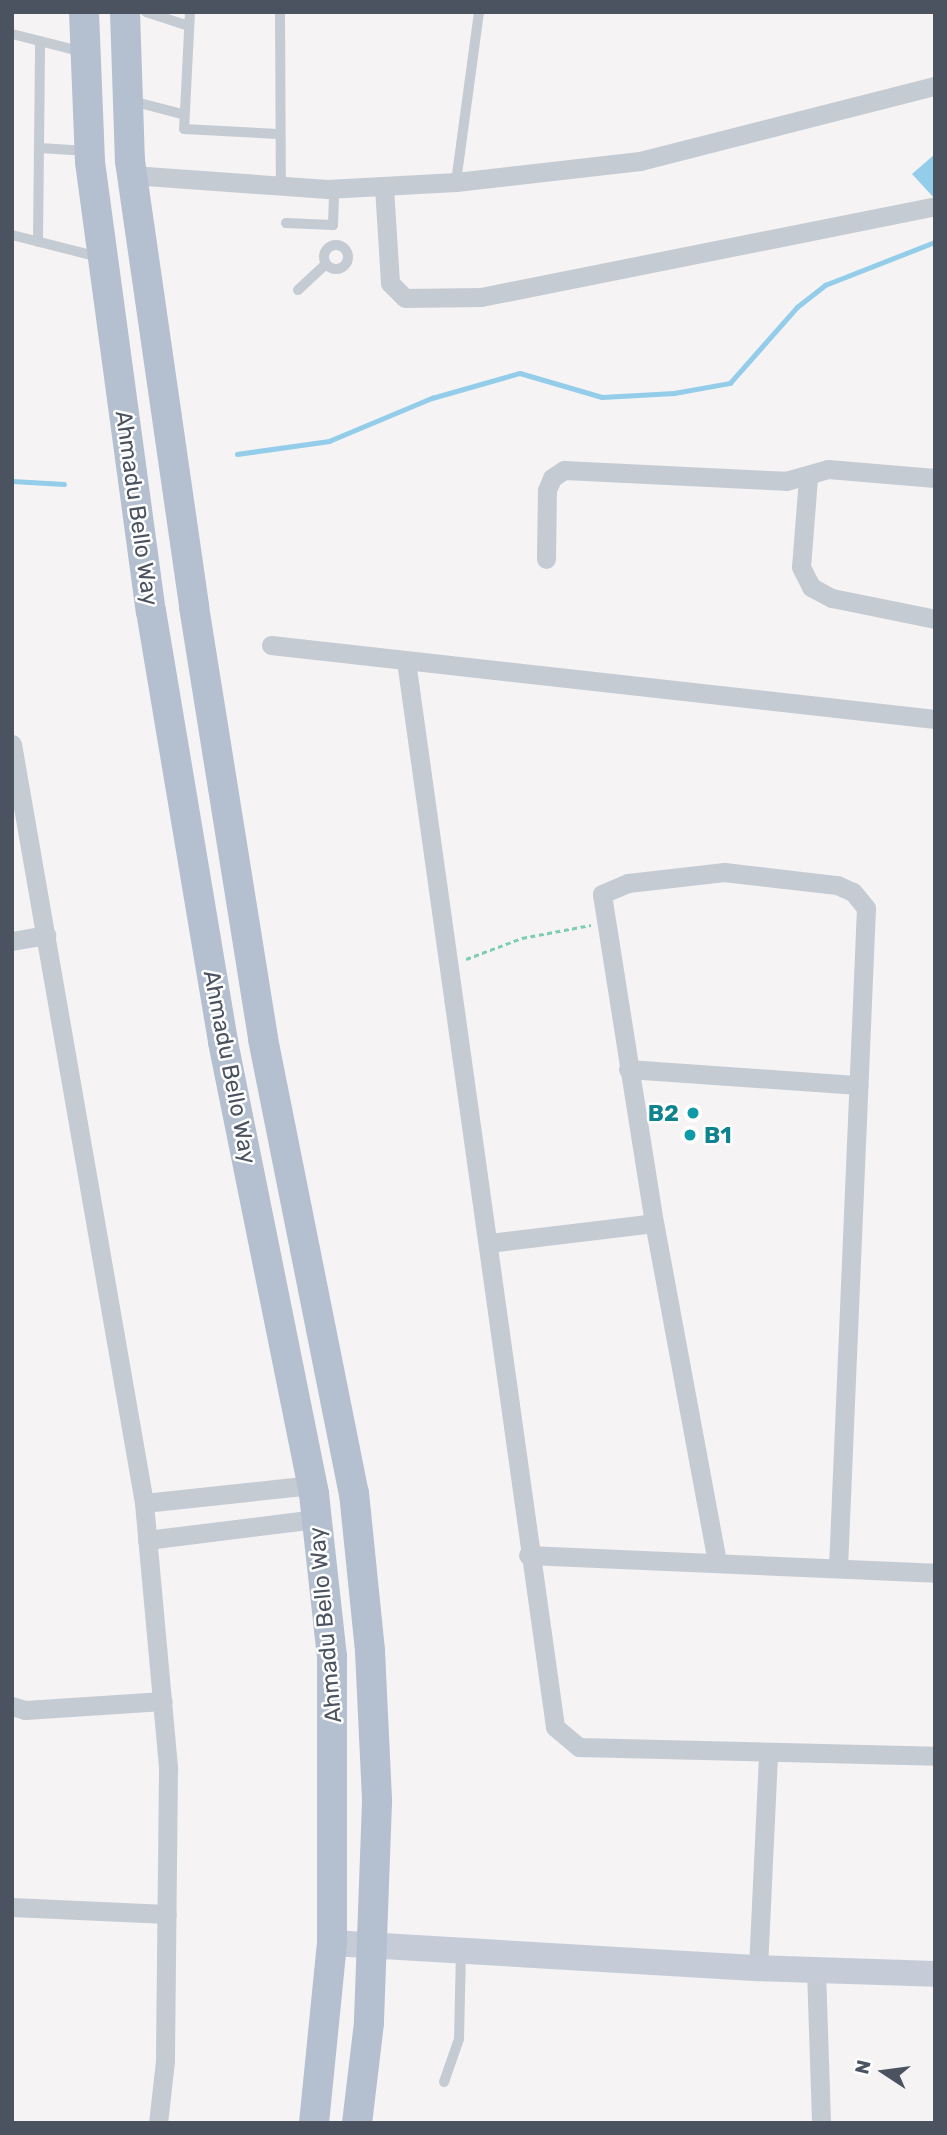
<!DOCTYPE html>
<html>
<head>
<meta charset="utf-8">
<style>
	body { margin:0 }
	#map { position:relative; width:947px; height:2135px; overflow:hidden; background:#f5f3f3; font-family:Rubik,sans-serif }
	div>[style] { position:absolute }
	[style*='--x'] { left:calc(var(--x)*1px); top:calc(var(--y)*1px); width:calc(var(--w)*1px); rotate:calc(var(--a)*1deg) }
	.water>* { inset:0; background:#94cdea }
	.stream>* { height:4.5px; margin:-2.25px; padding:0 2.25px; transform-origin:2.25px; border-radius:2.25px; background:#94cdea }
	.path>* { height:2.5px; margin-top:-1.25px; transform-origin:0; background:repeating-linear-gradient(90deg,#7dcdb0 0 5px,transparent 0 8.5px) }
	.lane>* { height:10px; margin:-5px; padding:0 5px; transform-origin:5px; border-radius:5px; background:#c5cbd3 }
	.lane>.ring { margin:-5px; padding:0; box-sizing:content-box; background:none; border:10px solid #c5cbd3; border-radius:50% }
	.street>* { height:19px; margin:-9.5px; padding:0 9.5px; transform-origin:9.5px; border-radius:9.5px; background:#c5cbd3 }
	.secondary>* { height:26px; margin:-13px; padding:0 13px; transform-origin:13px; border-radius:13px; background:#c5ccd8 }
	.primary>* { height:30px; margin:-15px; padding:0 15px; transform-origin:15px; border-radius:15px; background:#b4bfd0 }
	.dots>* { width:19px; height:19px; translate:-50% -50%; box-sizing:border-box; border:4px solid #fff; border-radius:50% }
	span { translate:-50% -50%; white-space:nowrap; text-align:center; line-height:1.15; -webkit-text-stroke:5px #fff; paint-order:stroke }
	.street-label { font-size:23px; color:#4b5360 }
	.culture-label { font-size:23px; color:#0d838f; font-weight:700 }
	.right { translate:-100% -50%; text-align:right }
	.left { translate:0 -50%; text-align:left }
	.frame { position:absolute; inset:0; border:14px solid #4b5360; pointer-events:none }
	.north { position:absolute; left:849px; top:2037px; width:70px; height:70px; -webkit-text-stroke:5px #fff; paint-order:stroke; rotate:283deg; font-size:19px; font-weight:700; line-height:28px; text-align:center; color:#4b5360 }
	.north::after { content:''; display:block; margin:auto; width:24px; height:32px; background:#4b5360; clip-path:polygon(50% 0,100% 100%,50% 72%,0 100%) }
</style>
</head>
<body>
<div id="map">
	<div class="water">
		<div style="clip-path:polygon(935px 154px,935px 199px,912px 174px)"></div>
	</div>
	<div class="stream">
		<div style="--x:237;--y:454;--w:93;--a:-8"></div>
		<div style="--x:329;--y:441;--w:112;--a:-22.7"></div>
		<div style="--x:432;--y:398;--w:91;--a:-15.9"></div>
		<div style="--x:520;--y:373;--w:85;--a:16.3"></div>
		<div style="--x:602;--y:397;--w:72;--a:-3.2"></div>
		<div style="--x:674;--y:393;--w:57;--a:-10.1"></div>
		<div style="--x:730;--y:383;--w:101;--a:-48.6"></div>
		<div style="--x:797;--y:307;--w:36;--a:-38"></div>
		<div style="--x:825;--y:285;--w:118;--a:-21.4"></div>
		<div style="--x:12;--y:481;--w:52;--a:3.3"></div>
	</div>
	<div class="path">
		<div style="--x:466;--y:959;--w:60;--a:-20.6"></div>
		<div style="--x:522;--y:938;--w:70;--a:-10.7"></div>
	</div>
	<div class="lane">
		<div style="--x:146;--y:12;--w:45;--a:18"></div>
		<div style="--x:190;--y:12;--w:117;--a:92.9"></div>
		<div style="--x:184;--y:129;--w:94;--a:3"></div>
		<div style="--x:280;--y:12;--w:174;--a:89.7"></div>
		<div style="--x:12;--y:34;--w:73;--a:14.2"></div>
		<div style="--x:132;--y:101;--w:52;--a:14.6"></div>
		<div style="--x:39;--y:148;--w:49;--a:3.5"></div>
		<div style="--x:456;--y:182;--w:172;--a:-82.3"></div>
		<div style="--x:286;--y:223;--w:47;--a:2.4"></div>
		<div style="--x:333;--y:225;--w:36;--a:-88"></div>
		<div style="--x:12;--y:235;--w:90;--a:14.2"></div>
		<div style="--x:38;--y:242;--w:201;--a:-89.4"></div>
		<div class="ring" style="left:324px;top:245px;width:14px;height:14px"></div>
		<div style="--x:298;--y:290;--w:38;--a:-43"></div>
		<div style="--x:444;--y:2082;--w:46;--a:-70.8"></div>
		<div style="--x:459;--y:2039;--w:86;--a:-88.7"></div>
	</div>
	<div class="street">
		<div style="--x:132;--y:175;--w:196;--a:4.1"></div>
		<div style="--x:327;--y:189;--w:129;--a:-3.1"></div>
		<div style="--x:456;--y:182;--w:185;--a:-6.5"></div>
		<div style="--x:640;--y:161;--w:304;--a:-14.3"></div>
		<div style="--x:384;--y:187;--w:96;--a:86.4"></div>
		<div style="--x:390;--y:283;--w:21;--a:45"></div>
		<div style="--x:405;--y:298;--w:76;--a:-0.8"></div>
		<div style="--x:481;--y:297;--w:463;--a:-11.3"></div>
		<div style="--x:808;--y:478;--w:89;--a:94.5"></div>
		<div style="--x:801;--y:567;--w:22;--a:63"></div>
		<div style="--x:811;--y:587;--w:24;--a:28"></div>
		<div style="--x:832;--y:598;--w:105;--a:11.5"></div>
		<div style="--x:546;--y:559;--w:69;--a:-89.2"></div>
		<div style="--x:547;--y:490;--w:13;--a:-67"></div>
		<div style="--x:552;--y:478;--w:14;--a:-34"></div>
		<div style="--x:564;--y:470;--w:222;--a:2.8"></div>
		<div style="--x:786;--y:481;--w:44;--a:-15.9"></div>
		<div style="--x:828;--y:469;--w:107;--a:4.8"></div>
		<div style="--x:271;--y:645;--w:668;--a:6.36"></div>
		<div style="--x:406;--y:661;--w:1076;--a:82.04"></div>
		<div style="--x:555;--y:1727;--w:31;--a:40"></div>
		<div style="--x:579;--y:1747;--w:356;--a:1.4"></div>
		<div style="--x:12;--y:744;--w:770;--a:80.13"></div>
		<div style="--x:144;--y:1503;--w:267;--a:84.8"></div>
		<div style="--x:168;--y:1769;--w:292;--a:90.6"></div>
		<div style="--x:165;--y:2061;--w:62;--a:96.4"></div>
		<div style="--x:12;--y:941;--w:35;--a:-10"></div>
		<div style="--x:628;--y:1069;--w:231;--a:4"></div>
		<div style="--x:489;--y:1243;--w:166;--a:-6.9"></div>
		<div style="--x:144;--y:1503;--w:169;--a:-6.1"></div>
		<div style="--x:147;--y:1540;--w:170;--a:-7.1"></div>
		<div style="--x:528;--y:1555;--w:407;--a:2.5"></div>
		<div style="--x:717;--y:1562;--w:345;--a:-100.5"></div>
		<div style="--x:654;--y:1223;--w:333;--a:-99"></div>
		<div style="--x:602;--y:894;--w:28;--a:-23"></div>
		<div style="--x:628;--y:883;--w:97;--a:-6.5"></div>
		<div style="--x:724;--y:872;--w:114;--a:6.6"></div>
		<div style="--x:837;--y:885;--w:17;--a:24"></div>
		<div style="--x:853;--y:892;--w:21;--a:51"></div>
		<div style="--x:866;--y:908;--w:660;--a:92.43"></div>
		<div style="--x:12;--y:1706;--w:14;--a:17"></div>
		<div style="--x:25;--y:1710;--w:138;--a:-3.7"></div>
		<div style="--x:12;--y:1907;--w:155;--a:2.6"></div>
		<div style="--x:758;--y:1968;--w:214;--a:-87.3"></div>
		<div style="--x:816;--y:1970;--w:153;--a:88.1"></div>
	</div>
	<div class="secondary">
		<div style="--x:332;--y:1943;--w:427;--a:3.4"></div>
		<div style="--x:758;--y:1968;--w:177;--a:1.9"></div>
	</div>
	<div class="primary">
		<div style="--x:84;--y:12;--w:150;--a:87.7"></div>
		<div style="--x:90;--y:162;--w:453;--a:82.3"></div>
		<div style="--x:151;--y:611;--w:437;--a:80.5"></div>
		<div style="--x:223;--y:1042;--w:461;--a:78.6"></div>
		<div style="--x:314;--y:1494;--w:163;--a:83.7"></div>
		<div style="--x:332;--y:1656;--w:287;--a:90"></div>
		<div style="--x:332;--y:1943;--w:181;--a:95.7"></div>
		<div style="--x:125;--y:12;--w:149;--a:88.1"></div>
		<div style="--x:130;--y:161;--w:451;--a:81.8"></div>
		<div style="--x:194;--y:607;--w:437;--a:80.9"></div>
		<div style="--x:263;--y:1039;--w:463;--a:78.7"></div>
		<div style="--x:354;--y:1493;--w:159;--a:84.2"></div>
		<div style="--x:370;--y:1651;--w:151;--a:87.3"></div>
		<div style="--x:377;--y:1802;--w:221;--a:92.1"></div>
		<div style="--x:369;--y:2023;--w:101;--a:96.8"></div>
	</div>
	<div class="dots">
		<div style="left:693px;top:1113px;background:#0f9aa8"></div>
		<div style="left:690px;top:1135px;background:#0f9aa8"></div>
	</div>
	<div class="street-label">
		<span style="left:137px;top:508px;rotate:82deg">Ahmadu Bello Way</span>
		<span style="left:230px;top:1067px;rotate:79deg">Ahmadu Bello Way</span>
		<span style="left:325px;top:1625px;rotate:-95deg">Ahmadu Bello Way</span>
	</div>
	<div class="culture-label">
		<span class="right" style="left:679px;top:1113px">B2</span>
		<span class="left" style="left:704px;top:1135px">B1</span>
	</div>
	<div class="frame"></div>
	<div class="north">N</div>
</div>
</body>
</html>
